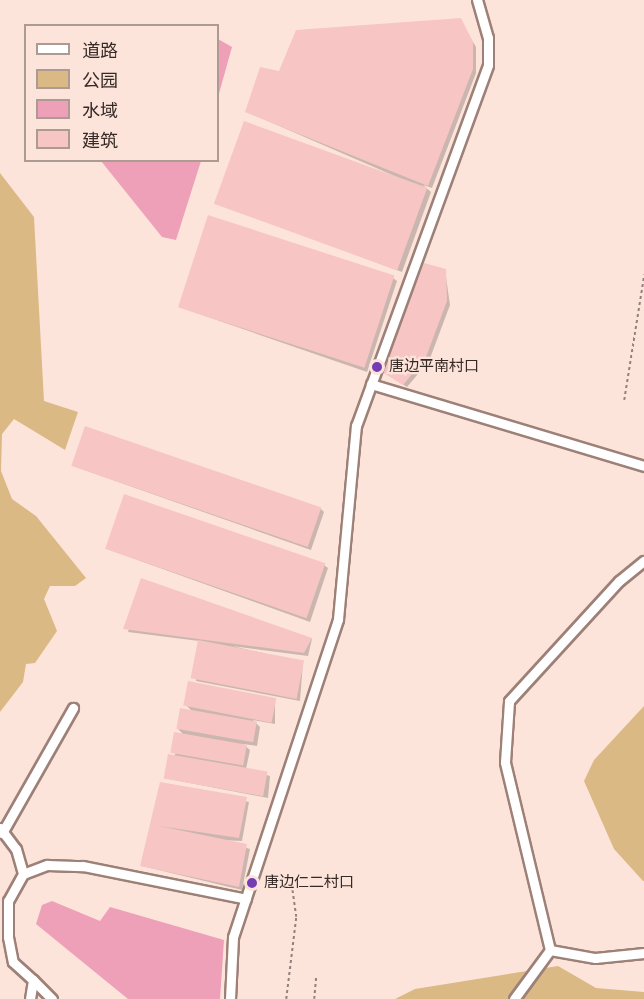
<!DOCTYPE html>
<html>
<head>
<meta charset="utf-8">
<style>
	body { margin:0 }
	#map { position:relative; width:644px; height:999px; overflow:hidden; background:#fde4db; font-family:Signika,"Noto Sans SC",sans-serif }
	div>[style] { position:absolute }
	[style*='--x'] { left:calc(var(--x)*1px); top:calc(var(--y)*1px); width:calc(var(--w)*1px); rotate:calc(var(--a)*1deg) }
	.green>* { inset:0; background:#dab985 }
	.water>* { inset:0; background:#eda0b7 }
	.shadow>* { inset:0; background:#0003 }
	.building>* { inset:0; background:#f7c5c4; transform-origin:0 0 }
	.path>* { height:1.5px; margin-top:-0.75px; transform-origin:0; background:repeating-linear-gradient(90deg,#92807a 0 3px,transparent 0 6px) }
	.roads { filter:drop-shadow(2px 0 #9d8077) drop-shadow(-2px 0 #9d8077) drop-shadow(0 2px #9d8077) drop-shadow(0 -2px #9d8077) }
	.street>* { height:9px; margin:-4.5px; padding:0 4.5px; transform-origin:4.5px; border-radius:4.5px; background:#fff }
	.dots>* { width:16px; height:16px; translate:-50% -50%; box-sizing:border-box; border:3px solid #fde4db; border-radius:50% }
	span { translate:-50% -50%; white-space:nowrap; text-align:center; line-height:1.15; -webkit-text-stroke:4.5px #fde4db; paint-order:stroke }
	.poi-label { font-size:15px; color:#362a26 }
	.left { translate:0 -50%; text-align:left }
	.legend { position:absolute; left:24px; top:24px; width:195px; height:138px; box-sizing:border-box; background:#fde4db; border:2px solid #ad9a93; margin:0; padding:8px 10px; list-style:none; font-size:18px; color:#362a26 }
	.legend li { display:flex; align-items:center; gap:12px; height:30px }
	.legend b { width:30px; border:2px solid #ad9a93 }
</style>
</head>
<body>
<div id="map">
	<div class="green">
		<div style="clip-path:polygon(0 173px,34px 217px,44px 401px,78px 412px,65px 450px,14px 419px,2px 434px,1px 471px,12px 499px,36px 516px,86px 578px,75px 586px,50px 586px,44px 599px,57px 631px,35px 663px,26px 664px,23px 682px,0 712px)"></div>
		<div style="clip-path:polygon(644px 706px,644px 881px,643px 881px,614px 849px,584px 781px,594px 760px)"></div>
		<div style="clip-path:polygon(558px 966px,596px 988px,644px 992px,644px 999px,395px 999px,415px 989px)"></div>
	</div>
	<div class="water">
		<div style="clip-path:polygon(218px 39px,232px 47px,218px 97px)"></div>
		<div style="clip-path:polygon(101px 161px,201px 161px,176px 240px,162px 237px)"></div>
		<div style="clip-path:polygon(52px 901px,100px 921px,110px 907px,224px 940px,220px 999px,128px 999px,36px 924px,42px 905px)"></div>
	</div>
	<div class="shadow">
		<div style="clip-path:polygon(460px 20px,476px 47px,476px 73px,432px 188px,423px 185px,431px 192px,402px 272px,216px 203px,406px 181px,247px 112px,280px 73px)"></div>
		<div style="clip-path:polygon(445px 270px,450px 305px,429px 361px,407px 387px,388px 375px)"></div>
		<div style="clip-path:polygon(393px 278px,397px 281px,367px 372px,179px 307px)"></div>
		<div style="clip-path:polygon(73px 466px,320px 508px,324px 512px,311px 550px)"></div>
		<div style="clip-path:polygon(107px 549px,324px 565px,328px 568px,310px 622px)"></div>
		<div style="clip-path:polygon(142px 579px,312px 639px,308px 656px,232px 646px,303px 662px,300px 701px,196px 681px,199px 641px,128px 632px)"></div>
		<div style="clip-path:polygon(275px 699px,275px 724px,253px 720px,260px 727px,257px 746px,243px 744px,250px 750px,246px 769px,270px 776px,268px 798px,164px 778px,184px 735px,178px 729px,192px 711px,185px 704px)"></div>
		<div style="clip-path:polygon(161px 784px,249px 802px,242px 841px,220px 840px,250px 849px,242px 890px,142px 866px)"></div>
	</div>
	<div class="building">
		<div style="clip-path:polygon(461px 18px,473px 42px,473px 69px,428px 186px,245px 112px,260px 67px,279px 71px,296px 30px)"></div>
		<div style="left:244px;top:121px;width:195px;height:88px;rotate:20deg"></div>
		<div style="left:208px;top:215px;width:196px;height:97px;rotate:18deg"></div>
		<div style="clip-path:polygon(424px 263px,446px 269px,447px 301px,426px 357px,403px 385px,382px 372px)"></div>
		<div style="left:85px;top:426px;width:250px;height:42px;rotate:19deg"></div>
		<div style="left:124px;top:494px;width:213px;height:58px;rotate:19deg"></div>
		<div style="clip-path:polygon(141px 578px,312px 638px,304px 653px,123px 629px)"></div>
		<div style="left:198px;top:640px;width:108px;height:39px;rotate:11deg"></div>
		<div style="left:188px;top:681px;width:90px;height:25px;rotate:11deg"></div>
		<div style="left:180px;top:708px;width:78px;height:21px;rotate:10deg"></div>
		<div style="left:174px;top:732px;width:74px;height:21px;rotate:10deg"></div>
		<div style="left:168px;top:754px;width:101px;height:25px;rotate:10deg"></div>
		<div style="clip-path:polygon(160px 782px,247px 797px,239px 838px,159px 826px,247px 844px,239px 887px,140px 866px)"></div>
	</div>
	<div class="path">
		<div style="--x:624;--y:400;--w:127;--a:-80.9"></div>
		<div style="--x:286;--y:999;--w:83;--a:-83"></div>
		<div style="--x:296;--y:917;--w:36;--a:-98"></div>
		<div style="--x:314;--y:999;--w:22;--a:-85"></div>
	</div>
	<div class="roads">
		<div class="street">
			<div style="--x:371;--y:384;--w:285;--a:16.7"></div>
			<div style="--x:0;--y:828;--w:26;--a:53"></div>
			<div style="--x:16;--y:849;--w:26;--a:74"></div>
			<div style="--x:23;--y:874;--w:31;--a:119"></div>
			<div style="--x:8;--y:901;--w:36;--a:90"></div>
			<div style="--x:8;--y:937;--w:25;--a:79"></div>
			<div style="--x:13;--y:962;--w:27;--a:42"></div>
			<div style="--x:33;--y:980;--w:19;--a:99"></div>
			<div style="--x:2;--y:833;--w:144;--a:-60.4"></div>
			<div style="--x:23;--y:874;--w:26;--a:-21"></div>
			<div style="--x:47;--y:865;--w:36;--a:2"></div>
			<div style="--x:83;--y:866;--w:166;--a:11.4"></div>
			<div style="--x:550;--y:950;--w:46;--a:10.1"></div>
			<div style="--x:595;--y:958;--w:49;--a:-5.8"></div>
			<div style="--x:33;--y:980;--w:27;--a:45"></div>
			<div style="--x:230;--y:999;--w:62;--a:-87.2"></div>
			<div style="--x:233;--y:937;--w:335;--a:-71.7"></div>
			<div style="--x:338;--y:619;--w:194;--a:-84.7"></div>
			<div style="--x:356;--y:426;--w:384;--a:-69.9"></div>
			<div style="--x:488;--y:65;--w:27;--a:-90"></div>
			<div style="--x:488;--y:38;--w:40;--a:-106"></div>
			<div style="--x:514;--y:999;--w:61;--a:-53.7"></div>
			<div style="--x:550;--y:950;--w:193;--a:-103.5"></div>
			<div style="--x:505;--y:762;--w:61;--a:-86.2"></div>
			<div style="--x:509;--y:701;--w:163;--a:-47.5"></div>
			<div style="--x:619;--y:581;--w:32;--a:-39"></div>
		</div>
	</div>
	<div class="dots">
		<div style="left:377px;top:367px;background:#743cb3"></div>
		<div style="left:252px;top:883px;background:#743cb3"></div>
	</div>
	<div class="poi-label">
		<span class="left" style="left:389px;top:367px">唐边平南村口</span>
		<span class="left" style="left:264px;top:883px">唐边仁二村口</span>
	</div>
	<ul class="legend">
	<li><b style="height:8px;background:#fff"></b>道路</li>
	<li><b style="height:16px;background:#dab985"></b>公园</li>
	<li><b style="height:16px;background:#eda0b7"></b>水域</li>
	<li><b style="height:16px;background:#f7c5c4"></b>建筑</li>
	</ul>
</div>
</body>
</html>
